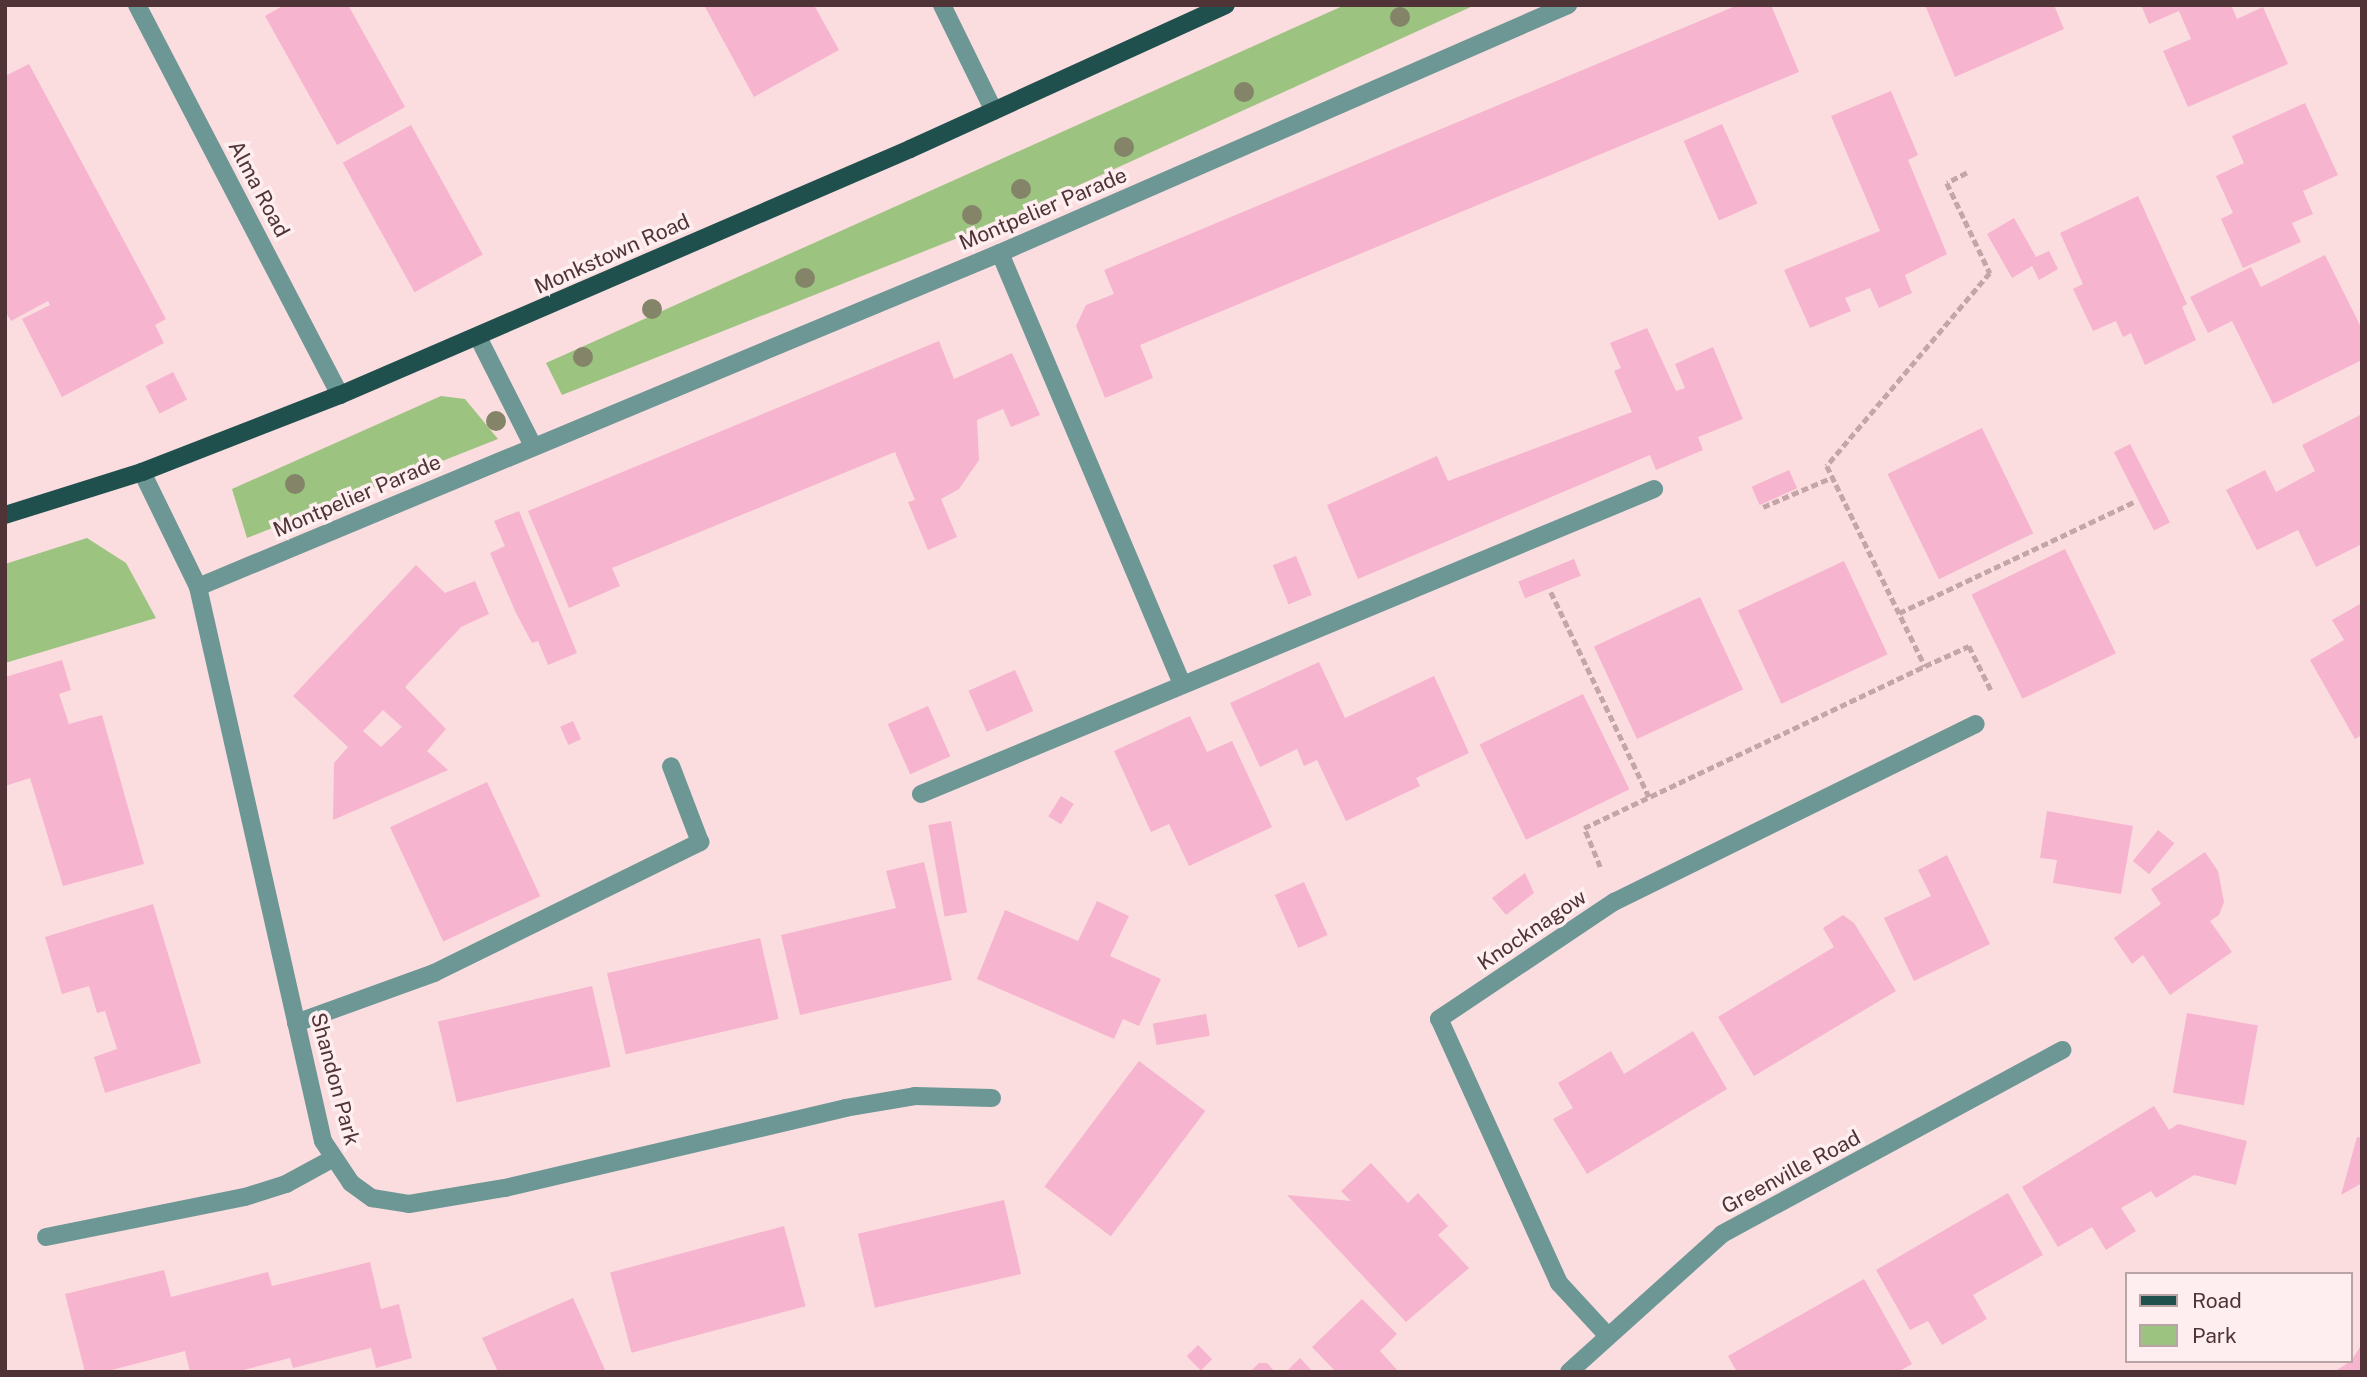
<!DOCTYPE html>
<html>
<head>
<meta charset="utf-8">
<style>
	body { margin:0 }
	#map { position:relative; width:2367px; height:1377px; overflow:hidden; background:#fbdddf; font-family:"Public Sans",sans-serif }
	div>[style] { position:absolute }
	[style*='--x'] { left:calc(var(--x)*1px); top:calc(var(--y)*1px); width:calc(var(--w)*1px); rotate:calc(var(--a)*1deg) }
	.green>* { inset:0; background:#9cc380 }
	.building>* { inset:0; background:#f6b4cf; transform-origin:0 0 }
	.path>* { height:4.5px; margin-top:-2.25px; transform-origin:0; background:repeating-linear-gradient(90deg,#c4a6a9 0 7px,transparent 0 10.5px) }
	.minor>* { height:18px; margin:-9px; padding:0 9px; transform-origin:9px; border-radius:9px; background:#6d9795 }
	.major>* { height:18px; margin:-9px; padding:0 9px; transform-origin:9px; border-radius:9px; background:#1f504e }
	.trees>* { width:20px; height:20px; margin:-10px; border-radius:50%; background:#848469 }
	span { translate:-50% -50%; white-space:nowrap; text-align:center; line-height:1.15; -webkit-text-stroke:7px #feeeef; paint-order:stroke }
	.street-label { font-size:21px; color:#4f3336 }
	.frame { position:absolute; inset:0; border:7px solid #4f3336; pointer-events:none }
	.legend { position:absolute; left:2125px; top:1272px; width:228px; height:91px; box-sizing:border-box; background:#feeeef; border:2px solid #b8a3a5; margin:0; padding:9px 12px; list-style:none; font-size:21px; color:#4f3336 }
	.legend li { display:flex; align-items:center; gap:14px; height:35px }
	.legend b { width:35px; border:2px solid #b8a3a5 }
</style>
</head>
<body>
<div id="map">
	<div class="green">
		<div style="clip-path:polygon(1345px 5px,1475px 5px,998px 222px,562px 395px,546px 363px)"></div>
		<div style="clip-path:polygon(441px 396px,465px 399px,498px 439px,247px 538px,232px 489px)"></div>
		<div style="clip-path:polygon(87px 538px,126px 563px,156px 618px,5px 663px,5px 564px)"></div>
	</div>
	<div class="building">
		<div style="clip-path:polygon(284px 5px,348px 5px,405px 107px,337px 145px,265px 16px)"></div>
		<div style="clip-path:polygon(704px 5px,814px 5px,839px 50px,754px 97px)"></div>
		<div style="clip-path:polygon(1738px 5px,1771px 5px,1799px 72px,1140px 345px,1153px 378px,1105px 398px,1076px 326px,1086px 305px,1114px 294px,1104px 270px)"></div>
		<div style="clip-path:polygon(1925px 5px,2054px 5px,2064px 29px,1955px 77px)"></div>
		<div style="clip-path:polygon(2141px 5px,2231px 5px,2237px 19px,2263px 7px,2288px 64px,2188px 107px,2163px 51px,2191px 39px,2179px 11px,2149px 24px)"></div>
		<div style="clip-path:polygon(29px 64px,166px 319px,155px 325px,164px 343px,62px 397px,22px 319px,50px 305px,48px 301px,11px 321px,5px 311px,5px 76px)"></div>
		<div style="clip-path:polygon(1891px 91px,1918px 155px,1908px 160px,1947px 254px,1905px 275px,1912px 293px,1879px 308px,1870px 288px,1845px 298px,1851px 311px,1810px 328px,1784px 270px,1880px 231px,1831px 116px)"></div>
		<div style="clip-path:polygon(2305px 103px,2338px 175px,2303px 191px,2313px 214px,2292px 223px,2301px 242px,2243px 268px,2221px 219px,2233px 213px,2216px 176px,2244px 163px,2232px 136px)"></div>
		<div style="left:1722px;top:124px;width:87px;height:42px;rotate:66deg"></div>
		<div style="left:411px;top:125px;width:148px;height:78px;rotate:61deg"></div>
		<div style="clip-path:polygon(2138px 196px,2187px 304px,2182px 307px,2196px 340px,2145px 365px,2131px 333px,2123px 337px,2116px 321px,2093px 331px,2073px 289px,2083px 284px,2060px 233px)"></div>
		<div style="clip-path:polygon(2014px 218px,2036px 257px,2049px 251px,2058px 269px,2039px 280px,2032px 266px,2012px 278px,1987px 234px)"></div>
		<div style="clip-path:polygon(2325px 255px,2362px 329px,2362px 360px,2273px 404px,2232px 321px,2208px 333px,2190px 297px,2251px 267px,2261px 287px)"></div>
		<div style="clip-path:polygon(1647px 328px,1676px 391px,1685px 388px,1675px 364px,1713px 347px,1743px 419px,1698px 437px,1703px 450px,1656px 470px,1650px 455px,1358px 579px,1327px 505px,1437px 456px,1448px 481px,1632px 412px,1614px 371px,1621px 368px,1610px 343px)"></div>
		<div style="clip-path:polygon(939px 341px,954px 379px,1012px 353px,1040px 415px,1011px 427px,1003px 409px,977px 420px,979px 460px,959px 489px,941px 499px,957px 537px,928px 550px,908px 502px,915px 500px,895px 452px,612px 568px,620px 586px,569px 608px,528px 511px)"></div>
		<div style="left:173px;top:372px;width:31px;height:31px;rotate:63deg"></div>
		<div style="clip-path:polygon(2362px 414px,2362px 544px,2316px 567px,2298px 530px,2257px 550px,2226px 490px,2265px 470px,2276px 492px,2315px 471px,2302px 445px)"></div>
		<div style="left:1982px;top:428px;width:117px;height:105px;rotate:64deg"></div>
		<div style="left:2130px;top:444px;width:88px;height:18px;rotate:63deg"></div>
		<div style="left:1789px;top:470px;width:20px;height:41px;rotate:66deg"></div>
		<div style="clip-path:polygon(519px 511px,577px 653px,548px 665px,538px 641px,532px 643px,516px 613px,490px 553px,505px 546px,494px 521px)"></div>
		<div style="left:2065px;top:549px;width:116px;height:104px;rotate:64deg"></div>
		<div style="left:1296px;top:556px;width:42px;height:25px;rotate:68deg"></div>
		<div style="left:1574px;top:559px;width:18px;height:60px;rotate:68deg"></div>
		<div style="left:1844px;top:561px;width:103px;height:117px;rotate:65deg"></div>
		<div style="clip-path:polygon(evenodd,416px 565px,445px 593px,475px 581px,489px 614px,461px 627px,405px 687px,446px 729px,427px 751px,448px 770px,333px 820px,334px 763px,348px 747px,293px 696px,416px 565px,383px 710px,402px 727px,381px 747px,363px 731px,383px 710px)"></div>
		<div style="left:1700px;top:597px;width:102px;height:117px;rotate:65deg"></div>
		<div style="clip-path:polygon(2362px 603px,2362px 735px,2355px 739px,2310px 660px,2344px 640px,2332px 620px)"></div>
		<div style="clip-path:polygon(62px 660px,71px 690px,59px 694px,69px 724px,102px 715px,144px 864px,63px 886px,30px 778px,5px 786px,5px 677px)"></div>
		<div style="clip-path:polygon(1319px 662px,1345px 718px,1434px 676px,1469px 753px,1416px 778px,1420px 786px,1346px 821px,1317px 760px,1304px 766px,1297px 749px,1260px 767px,1230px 703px)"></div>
		<div style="left:1015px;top:670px;width:45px;height:51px;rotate:66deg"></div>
		<div style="left:1583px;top:694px;width:106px;height:115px;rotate:64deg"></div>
		<div style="left:928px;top:706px;width:55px;height:44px;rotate:66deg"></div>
		<div style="clip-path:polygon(1190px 716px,1207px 752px,1232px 741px,1272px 827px,1189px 866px,1169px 824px,1151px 832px,1114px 751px)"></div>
		<div style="left:573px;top:721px;width:20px;height:14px;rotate:66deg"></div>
		<div style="left:487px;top:782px;width:126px;height:107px;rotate:65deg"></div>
		<div style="left:1061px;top:796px;width:15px;height:24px;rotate:32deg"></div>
		<div style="clip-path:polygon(2047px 811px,2133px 826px,2121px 894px,2053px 883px,2057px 860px,2040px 858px)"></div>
		<div style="left:951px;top:821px;width:93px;height:23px;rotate:80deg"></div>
		<div style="left:2158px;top:830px;width:21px;height:40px;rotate:39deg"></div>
		<div style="clip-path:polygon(2205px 852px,2218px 871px,2224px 902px,2219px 915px,2210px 921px,2232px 952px,2170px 995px,2143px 955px,2132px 964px,2114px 938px,2161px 904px,2151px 889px)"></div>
		<div style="clip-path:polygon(1947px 855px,1990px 944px,1914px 981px,1884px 918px,1931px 896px,1918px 870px)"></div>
		<div style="clip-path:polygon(924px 862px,952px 980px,800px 1015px,781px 935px,896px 908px,886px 871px)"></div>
		<div style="clip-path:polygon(1525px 873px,1534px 893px,1506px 915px,1492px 898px)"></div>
		<div style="left:1304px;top:882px;width:58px;height:32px;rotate:66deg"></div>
		<div style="clip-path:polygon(1097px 901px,1129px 916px,1110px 956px,1161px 979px,1139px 1026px,1123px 1019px,1114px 1039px,977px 979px,1005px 910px,1078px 941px)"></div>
		<div style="clip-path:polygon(153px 904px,201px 1063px,105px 1093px,94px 1057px,117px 1049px,105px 1011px,97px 1013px,89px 986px,62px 994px,45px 937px)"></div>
		<div style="clip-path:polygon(1843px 915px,1854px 923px,1896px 991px,1754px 1076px,1718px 1017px,1834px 947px,1823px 928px)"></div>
		<div style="left:760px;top:938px;width:83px;height:157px;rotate:77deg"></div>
		<div style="left:592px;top:986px;width:83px;height:158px;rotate:77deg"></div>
		<div style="left:2187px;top:1013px;width:72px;height:81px;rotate:10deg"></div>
		<div style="left:1206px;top:1014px;width:22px;height:54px;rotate:80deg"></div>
		<div style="clip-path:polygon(1693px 1031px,1727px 1089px,1587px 1174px,1553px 1119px,1573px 1108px,1558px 1083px,1611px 1051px,1624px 1074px)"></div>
		<div style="left:1139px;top:1061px;width:83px;height:157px;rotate:37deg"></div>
		<div style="clip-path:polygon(2154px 1106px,2169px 1130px,2178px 1124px,2247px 1141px,2236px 1185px,2194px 1175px,2156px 1198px,2151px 1191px,2121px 1208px,2136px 1231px,2106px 1250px,2092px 1227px,2058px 1247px,2022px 1187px)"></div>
		<div style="clip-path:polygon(2357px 1137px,2362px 1138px,2362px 1183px,2341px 1195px)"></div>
		<div style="clip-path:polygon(1371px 1163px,1408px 1203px,1418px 1193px,1448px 1226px,1438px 1235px,1469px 1268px,1406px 1322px,1287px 1195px,1351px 1201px,1341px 1191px)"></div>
		<div style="clip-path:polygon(2008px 1193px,2043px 1255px,1973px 1295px,1987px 1319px,1942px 1345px,1928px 1321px,1910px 1330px,1876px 1270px)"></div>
		<div style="left:1004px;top:1200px;width:76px;height:150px;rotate:77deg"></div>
		<div style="left:784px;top:1226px;width:83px;height:180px;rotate:75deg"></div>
		<div style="clip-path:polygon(370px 1262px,381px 1309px,399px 1304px,412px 1358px,376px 1368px,371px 1348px,293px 1368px,290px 1358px,236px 1372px,190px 1372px,185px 1351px,104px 1372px,85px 1372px,65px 1294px,164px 1270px,171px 1297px,268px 1272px,272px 1286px)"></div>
		<div style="clip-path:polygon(1864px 1279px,1912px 1364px,1898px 1372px,1737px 1372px,1728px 1356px)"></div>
		<div style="clip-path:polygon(573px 1298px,606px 1372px,498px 1372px,482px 1338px)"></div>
		<div style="clip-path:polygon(1362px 1299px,1397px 1334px,1380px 1351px,1399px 1372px,1336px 1372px,1312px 1347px)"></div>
		<div style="clip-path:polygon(2362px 1344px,2362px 1372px,2334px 1372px,2351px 1361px)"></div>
		<div style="left:1198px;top:1345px;width:20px;height:16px;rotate:45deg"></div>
		<div style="clip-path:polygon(1300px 1358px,1313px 1372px,1286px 1372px)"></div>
		<div style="clip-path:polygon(1259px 1363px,1267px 1363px,1275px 1372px,1250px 1372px)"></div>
	</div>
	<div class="path">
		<div style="--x:1967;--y:173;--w:22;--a:153"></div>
		<div style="--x:1947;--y:183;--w:100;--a:64.5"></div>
		<div style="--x:1990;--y:273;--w:253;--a:130.2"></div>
		<div style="--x:1827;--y:466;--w:223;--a:63.9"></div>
		<div style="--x:1925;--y:666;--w:48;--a:-24.4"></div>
		<div style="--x:1969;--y:646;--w:49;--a:63.4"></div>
		<div style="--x:1763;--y:507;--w:76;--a:-23.2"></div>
		<div style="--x:1551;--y:592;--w:227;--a:64.4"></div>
		<div style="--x:1899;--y:613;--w:260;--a:-25.3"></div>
		<div style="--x:1600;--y:867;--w:42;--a:-112.3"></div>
		<div style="--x:1584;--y:828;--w:378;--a:-25.4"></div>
	</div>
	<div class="minor">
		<div style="--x:137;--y:5;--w:440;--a:62.5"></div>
		<div style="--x:942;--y:5;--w:118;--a:63.9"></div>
		<div style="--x:1000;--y:253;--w:467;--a:67.1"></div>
		<div style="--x:478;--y:337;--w:122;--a:63.2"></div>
		<div style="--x:142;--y:472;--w:128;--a:64"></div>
		<div style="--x:198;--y:587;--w:568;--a:77.29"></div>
		<div style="--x:323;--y:1141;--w:50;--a:56.3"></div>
		<div style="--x:351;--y:1183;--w:26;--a:36"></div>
		<div style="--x:372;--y:1198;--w:37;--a:9"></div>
		<div style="--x:409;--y:1204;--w:97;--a:-9.5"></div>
		<div style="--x:505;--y:1188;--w:349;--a:-13.2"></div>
		<div style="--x:845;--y:1108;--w:71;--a:-9.7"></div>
		<div style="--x:915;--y:1096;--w:77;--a:1.5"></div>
		<div style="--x:198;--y:587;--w:869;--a:-22.61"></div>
		<div style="--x:1000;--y:253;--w:620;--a:-23.59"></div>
		<div style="--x:921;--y:794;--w:794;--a:-22.59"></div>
		<div style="--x:296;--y:1023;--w:147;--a:-19.9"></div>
		<div style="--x:434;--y:973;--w:297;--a:-26.2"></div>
		<div style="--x:700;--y:842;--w:81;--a:-110.9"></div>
		<div style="--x:46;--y:1237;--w:203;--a:-11.4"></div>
		<div style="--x:245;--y:1197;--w:43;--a:-17.6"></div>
		<div style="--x:286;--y:1184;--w:52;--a:-28.5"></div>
		<div style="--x:1607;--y:1335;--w:71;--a:-132.7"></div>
		<div style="--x:1559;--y:1283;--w:290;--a:-114.4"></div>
		<div style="--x:1439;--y:1019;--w:211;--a:-33.8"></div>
		<div style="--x:1614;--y:902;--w:403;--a:-26.2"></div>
		<div style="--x:1569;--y:1372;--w:206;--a:-42"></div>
		<div style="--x:1722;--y:1234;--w:387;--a:-28.4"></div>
	</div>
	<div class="major">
		<div style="--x:5;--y:515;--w:144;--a:-17.4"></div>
		<div style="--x:142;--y:472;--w:212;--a:-21.3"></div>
		<div style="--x:340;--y:395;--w:621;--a:-23.34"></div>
		<div style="--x:910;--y:149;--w:347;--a:-24.5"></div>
	</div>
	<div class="trees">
		<div style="left:1400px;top:17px"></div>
		<div style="left:1244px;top:92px"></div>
		<div style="left:1124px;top:147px"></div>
		<div style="left:1021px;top:189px"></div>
		<div style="left:972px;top:215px"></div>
		<div style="left:805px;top:278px"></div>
		<div style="left:652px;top:309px"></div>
		<div style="left:583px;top:357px"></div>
		<div style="left:496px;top:421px"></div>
		<div style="left:295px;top:484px"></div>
	</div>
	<div class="street-label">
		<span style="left:259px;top:189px;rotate:62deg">Alma Road</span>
		<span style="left:1043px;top:209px;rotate:-23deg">Montpelier Parade</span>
		<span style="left:612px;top:254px;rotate:-24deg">Monkstown Road</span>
		<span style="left:357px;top:496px;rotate:-23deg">Montpelier Parade</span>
		<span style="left:1532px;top:930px;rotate:-34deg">Knocknagow</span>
		<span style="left:335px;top:1079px;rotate:75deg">Shandon Park</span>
		<span style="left:1791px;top:1172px;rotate:-28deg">Greenville Road</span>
	</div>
	<div class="frame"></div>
	<ul class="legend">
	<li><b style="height:9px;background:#1f504e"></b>Road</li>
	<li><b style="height:19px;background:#9cc380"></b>Park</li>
	</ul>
</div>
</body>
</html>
